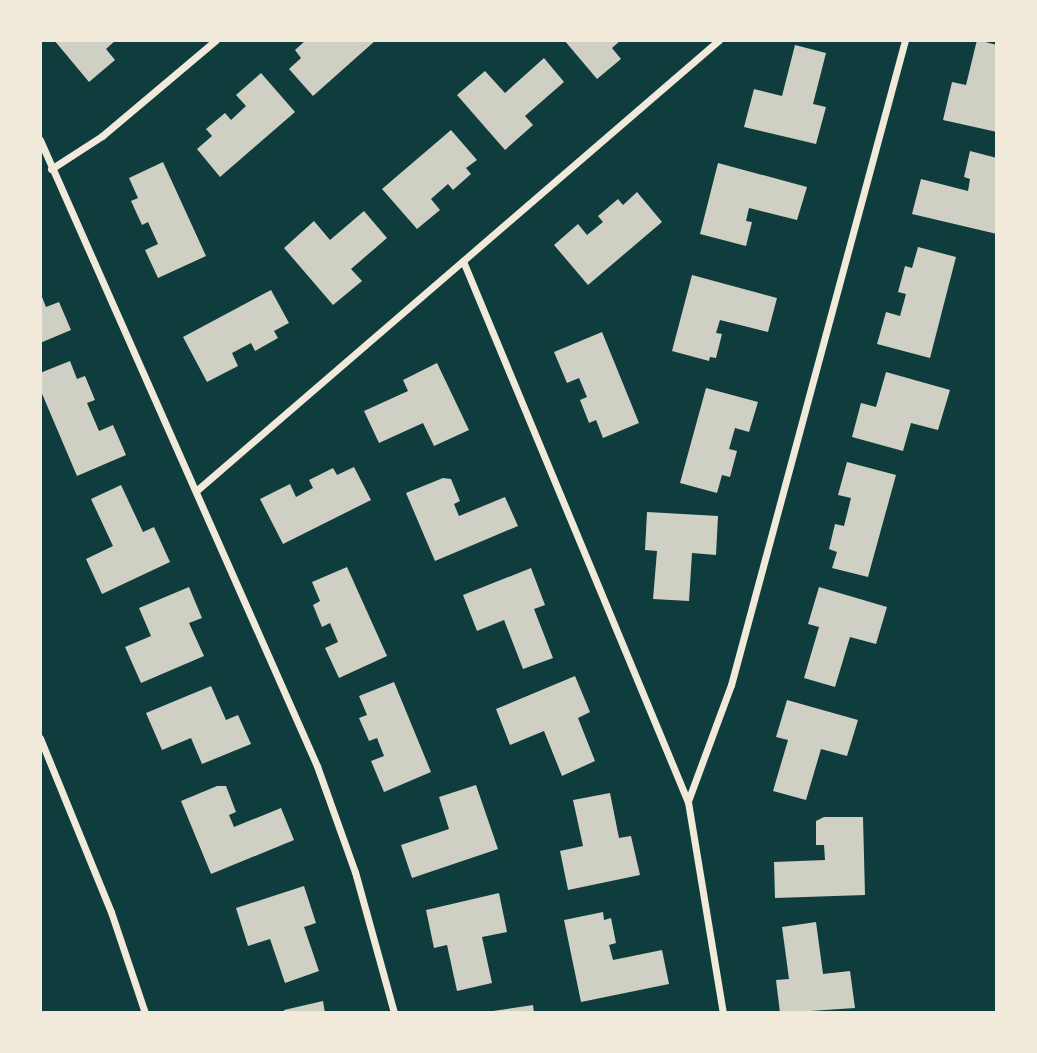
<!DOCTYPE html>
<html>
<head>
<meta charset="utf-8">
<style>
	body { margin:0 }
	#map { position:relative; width:1037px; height:1053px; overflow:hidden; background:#0f3d3e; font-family:Commissioner,sans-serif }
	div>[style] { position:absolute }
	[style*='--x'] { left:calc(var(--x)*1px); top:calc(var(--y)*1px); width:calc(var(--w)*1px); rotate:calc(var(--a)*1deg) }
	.building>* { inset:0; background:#cfcfc3 }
	.minor>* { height:7px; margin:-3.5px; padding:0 3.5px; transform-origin:3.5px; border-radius:3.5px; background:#f1e9da }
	span { translate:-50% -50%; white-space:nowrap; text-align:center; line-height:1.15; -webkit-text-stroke:5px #f1e9da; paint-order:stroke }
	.frame { position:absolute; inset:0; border:42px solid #f1e9da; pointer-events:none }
</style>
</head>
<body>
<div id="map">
	<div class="building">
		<div style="clip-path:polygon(54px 40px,116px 40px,106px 49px,115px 60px,89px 82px)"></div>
		<div style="clip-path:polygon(306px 40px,376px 40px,313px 96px,289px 69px,301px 58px,295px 50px)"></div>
		<div style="clip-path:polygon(564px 40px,621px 40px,612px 48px,621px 59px,597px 79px)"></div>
		<div style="clip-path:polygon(977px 40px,997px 45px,997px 132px,943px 120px,952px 82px,966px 85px)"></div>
		<div style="clip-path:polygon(795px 45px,826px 53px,813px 104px,826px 107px,816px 144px,744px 127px,754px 89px,782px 96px)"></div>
		<div style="clip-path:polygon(544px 58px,564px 82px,525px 116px,533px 125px,505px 150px,457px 95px,485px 71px,505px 93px)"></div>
		<div style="clip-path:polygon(261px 73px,295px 112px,220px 177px,197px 149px,212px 136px,206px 129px,225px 113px,231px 120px,246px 106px,236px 95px)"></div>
		<div style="clip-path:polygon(451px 130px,477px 160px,466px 168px,471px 174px,453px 190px,448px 184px,431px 199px,440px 210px,417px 229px,382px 189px)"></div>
		<div style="clip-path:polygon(970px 151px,997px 158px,997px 234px,912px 214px,921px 179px,968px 191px,970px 179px,964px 177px)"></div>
		<div style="clip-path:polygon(163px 162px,206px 256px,158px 278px,145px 250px,158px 244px,148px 222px,142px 225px,131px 201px,138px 198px,129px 178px)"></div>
		<div style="clip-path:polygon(718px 163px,807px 187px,797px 220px,749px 208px,746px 221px,752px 222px,746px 246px,700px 234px)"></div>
		<div style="clip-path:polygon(637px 192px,662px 222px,588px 285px,554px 245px,578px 224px,587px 235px,603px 222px,598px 216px,618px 199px,623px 205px)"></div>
		<div style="clip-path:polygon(364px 211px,387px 238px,351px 269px,362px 281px,333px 305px,284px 248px,314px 221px,330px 240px)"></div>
		<div style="clip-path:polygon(918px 247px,956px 257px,930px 358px,877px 344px,886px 312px,900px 316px,906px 294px,898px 292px,905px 266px,912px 268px)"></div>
		<div style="clip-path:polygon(692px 275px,777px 298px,768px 332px,720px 320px,716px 333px,722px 334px,716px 358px,710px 357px,709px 361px,672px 351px)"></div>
		<div style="clip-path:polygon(271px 290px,289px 323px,274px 331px,278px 338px,255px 351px,251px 343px,232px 353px,238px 366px,207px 382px,183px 337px)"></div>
		<div style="clip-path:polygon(40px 292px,46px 307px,59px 302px,71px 330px,40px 343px)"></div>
		<div style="clip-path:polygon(602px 332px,639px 423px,603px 438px,596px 420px,589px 423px,580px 400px,587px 397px,579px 378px,567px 383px,554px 352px)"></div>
		<div style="clip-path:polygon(70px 361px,77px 379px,85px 376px,95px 400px,87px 403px,99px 431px,113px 425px,126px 455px,77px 476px,40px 389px,40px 373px)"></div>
		<div style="clip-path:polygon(437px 363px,469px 430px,434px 446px,423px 423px,379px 443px,364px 411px,408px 391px,403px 380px)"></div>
		<div style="clip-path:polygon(886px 372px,950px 390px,938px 430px,911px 423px,903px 451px,852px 437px,861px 403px,876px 407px)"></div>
		<div style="clip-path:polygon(706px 388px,758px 402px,749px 432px,735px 428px,729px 449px,737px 451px,730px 477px,722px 475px,717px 493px,680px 483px)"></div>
		<div style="clip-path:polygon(847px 462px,896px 475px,868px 577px,832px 568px,837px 552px,829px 549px,835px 524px,844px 526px,851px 498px,838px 495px)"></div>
		<div style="clip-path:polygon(354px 467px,371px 500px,283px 544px,260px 499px,290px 484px,296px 497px,313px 488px,309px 480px,333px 468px,337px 475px)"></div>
		<div style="clip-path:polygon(443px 478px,451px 479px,460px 501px,454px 504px,459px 516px,505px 497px,518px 526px,435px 561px,406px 493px)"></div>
		<div style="clip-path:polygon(121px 485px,143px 532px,154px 527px,170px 562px,102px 594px,86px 559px,113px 546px,91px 499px)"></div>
		<div style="clip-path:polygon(647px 512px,718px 516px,716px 555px,692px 553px,689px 601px,653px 599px,657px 551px,645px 550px)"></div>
		<div style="clip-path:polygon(347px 567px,387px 656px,339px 678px,325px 648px,338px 642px,330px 623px,322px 627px,313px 605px,320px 601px,312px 582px)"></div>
		<div style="clip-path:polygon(531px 568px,545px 605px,534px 609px,553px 658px,523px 669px,504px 620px,477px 631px,463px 595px)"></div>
		<div style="clip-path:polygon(189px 587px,202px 618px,189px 623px,204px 656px,141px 683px,125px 647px,151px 636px,139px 608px)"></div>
		<div style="clip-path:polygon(819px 587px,887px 607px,876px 644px,850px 637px,835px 687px,804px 678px,819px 627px,808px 624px)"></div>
		<div style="clip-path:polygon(575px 676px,590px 712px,578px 718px,595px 761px,562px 776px,544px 731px,510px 745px,496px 709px)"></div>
		<div style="clip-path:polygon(394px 682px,431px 772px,384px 792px,371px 761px,384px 756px,377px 738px,369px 741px,359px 718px,367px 715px,359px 696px)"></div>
		<div style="clip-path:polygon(211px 686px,226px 720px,238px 715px,251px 744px,202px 764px,191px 738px,162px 750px,146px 713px)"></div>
		<div style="clip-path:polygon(787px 700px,858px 720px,847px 756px,821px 749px,806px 800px,773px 791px,788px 740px,776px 737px)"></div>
		<div style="clip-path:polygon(476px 785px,498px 849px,412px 878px,401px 845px,449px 829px,439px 797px)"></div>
		<div style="clip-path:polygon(217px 786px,226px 786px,236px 812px,229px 815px,234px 827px,281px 808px,294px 840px,211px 874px,181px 801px)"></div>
		<div style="clip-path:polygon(610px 793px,619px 838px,631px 836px,640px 875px,568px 890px,560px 851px,583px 846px,573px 800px)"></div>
		<div style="clip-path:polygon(824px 817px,863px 817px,865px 895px,775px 898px,774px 862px,825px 860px,824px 845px,816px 845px,816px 821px)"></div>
		<div style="clip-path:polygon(304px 886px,316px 923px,304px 927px,319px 971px,285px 983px,270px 939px,248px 946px,236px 908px)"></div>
		<div style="clip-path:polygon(499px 893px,507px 932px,482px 937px,492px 983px,457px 991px,447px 945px,434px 948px,426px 910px)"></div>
		<div style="clip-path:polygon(603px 912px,604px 920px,611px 918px,616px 943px,609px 945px,613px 960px,662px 950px,669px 984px,581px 1002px,564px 920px)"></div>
		<div style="clip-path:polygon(816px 922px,823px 974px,850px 971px,855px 1008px,780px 1013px,776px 980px,789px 979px,782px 927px)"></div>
		<div style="clip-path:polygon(323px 1001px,325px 1013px,285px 1013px,284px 1010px)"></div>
		<div style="clip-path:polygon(533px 1005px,534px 1013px,493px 1013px,493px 1011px)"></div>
	</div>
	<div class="minor">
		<div style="--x:40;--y:140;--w:685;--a:66.13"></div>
		<div style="--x:317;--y:766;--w:113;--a:70.3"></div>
		<div style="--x:355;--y:872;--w:146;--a:74.5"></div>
		<div style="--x:51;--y:169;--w:61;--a:-32.9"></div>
		<div style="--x:102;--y:136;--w:149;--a:-40.1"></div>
		<div style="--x:463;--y:261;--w:586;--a:67.42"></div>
		<div style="--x:688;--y:802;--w:214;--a:80.6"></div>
		<div style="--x:196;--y:491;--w:691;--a:-40.77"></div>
		<div style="--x:40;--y:738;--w:188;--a:67.8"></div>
		<div style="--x:111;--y:912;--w:107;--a:71.4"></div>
		<div style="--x:688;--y:801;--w:124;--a:-69.7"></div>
		<div style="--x:731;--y:685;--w:668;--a:-74.9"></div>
	</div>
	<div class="frame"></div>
</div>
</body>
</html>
